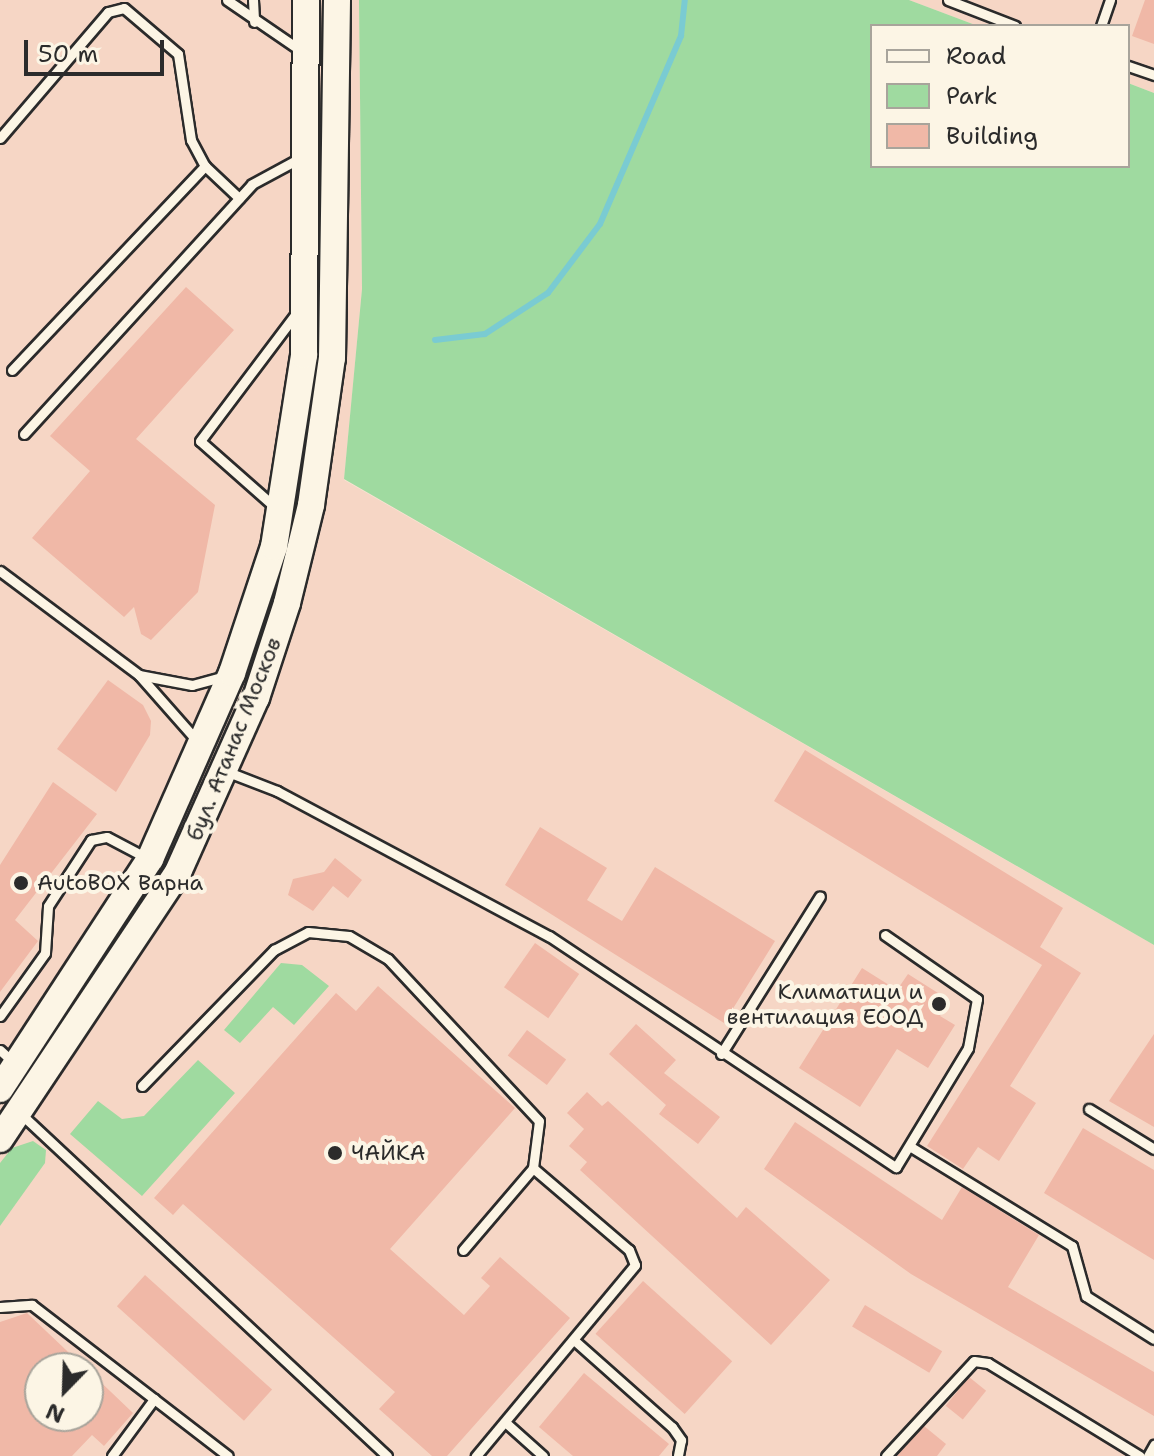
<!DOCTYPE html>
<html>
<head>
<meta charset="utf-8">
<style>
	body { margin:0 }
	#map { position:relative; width:1154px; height:1456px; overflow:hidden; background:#f8e3d2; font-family:"Shantell Sans",sans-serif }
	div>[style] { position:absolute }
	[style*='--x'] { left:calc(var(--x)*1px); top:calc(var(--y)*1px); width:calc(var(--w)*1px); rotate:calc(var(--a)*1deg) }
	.built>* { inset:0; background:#f6d6c5 }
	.green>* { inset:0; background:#9fdaa0 }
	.stream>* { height:6px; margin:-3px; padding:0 3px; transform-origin:3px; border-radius:3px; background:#7acbd2 }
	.building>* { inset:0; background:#f0b8a7; transform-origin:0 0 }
	.roads { filter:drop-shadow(2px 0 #2b2b2b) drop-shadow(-2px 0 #2b2b2b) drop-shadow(0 2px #2b2b2b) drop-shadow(0 -2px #2b2b2b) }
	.lane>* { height:9px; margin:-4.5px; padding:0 4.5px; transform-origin:4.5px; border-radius:4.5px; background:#fcf5e5 }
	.secondary>* { height:26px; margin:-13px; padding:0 13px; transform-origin:13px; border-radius:13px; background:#fcf5e5 }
	.dots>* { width:22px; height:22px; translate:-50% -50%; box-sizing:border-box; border:4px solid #fcf5e5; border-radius:50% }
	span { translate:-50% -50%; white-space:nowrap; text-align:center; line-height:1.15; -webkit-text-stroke:8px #fcf5e5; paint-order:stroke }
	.street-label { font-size:22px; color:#2b2b2b }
	.poi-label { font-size:22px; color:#2b2b2b }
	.left { translate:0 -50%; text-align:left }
	.right { translate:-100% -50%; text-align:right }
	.legend { position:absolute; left:870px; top:24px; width:260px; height:144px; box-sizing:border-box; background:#fcf5e5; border:2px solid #a8a49b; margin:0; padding:10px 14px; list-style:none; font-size:24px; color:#2b2b2b }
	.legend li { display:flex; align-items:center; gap:16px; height:40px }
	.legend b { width:40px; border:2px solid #a8a49b }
	.north { position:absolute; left:24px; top:1352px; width:80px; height:80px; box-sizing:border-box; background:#fcf5e5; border:2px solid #a8a49b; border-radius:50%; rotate:203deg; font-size:22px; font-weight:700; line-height:32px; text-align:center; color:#2b2b2b }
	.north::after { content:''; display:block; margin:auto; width:28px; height:36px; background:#2b2b2b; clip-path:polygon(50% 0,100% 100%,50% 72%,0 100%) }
	.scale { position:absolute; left:24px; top:40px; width:140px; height:36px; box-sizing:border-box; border:4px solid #2b2b2b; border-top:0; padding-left:10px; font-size:24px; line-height:28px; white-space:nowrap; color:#2b2b2b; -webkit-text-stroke:6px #fcf5e5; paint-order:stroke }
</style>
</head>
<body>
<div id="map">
	<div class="built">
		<div style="clip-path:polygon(evenodd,0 0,359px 0,362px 289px,344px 480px,1154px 945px,1154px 1456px,0 1456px,0 0,40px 1368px,88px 1368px,88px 1416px,40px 1416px,40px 1368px)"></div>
		<div style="clip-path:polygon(909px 0,1154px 0,1154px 93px,1128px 83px,1128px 26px,978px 26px)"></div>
	</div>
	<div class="green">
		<div style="clip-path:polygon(359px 0,909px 0,978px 26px,872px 26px,872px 166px,1128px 166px,1128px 83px,1154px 93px,1154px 945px,344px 479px,362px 289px)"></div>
		<div style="clip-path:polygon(281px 963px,302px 965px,329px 986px,294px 1025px,273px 1007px,240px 1043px,224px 1030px)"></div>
		<div style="clip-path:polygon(198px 1060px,235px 1093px,142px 1196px,70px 1134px,98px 1101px,122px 1119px,144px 1116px)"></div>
		<div style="clip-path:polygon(33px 1141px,46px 1150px,45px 1163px,0 1226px,0 1163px,12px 1148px)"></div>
	</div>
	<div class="stream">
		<div style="--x:435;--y:340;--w:50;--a:-6.8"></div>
		<div style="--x:485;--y:334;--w:75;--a:-33.1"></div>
		<div style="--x:548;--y:293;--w:86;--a:-53"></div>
		<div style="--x:600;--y:224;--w:205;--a:-66.7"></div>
		<div style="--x:681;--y:36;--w:36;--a:-84"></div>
	</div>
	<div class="building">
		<div style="clip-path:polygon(1145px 0,1154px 0,1154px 44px,1132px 36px)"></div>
		<div style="clip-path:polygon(186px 287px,234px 330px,136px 439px,215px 505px,198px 592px,151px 640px,141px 634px,134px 607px,124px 617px,32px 538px,90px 471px,50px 436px)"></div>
		<div style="clip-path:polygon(108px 680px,143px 705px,151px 721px,150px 735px,116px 792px,57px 749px)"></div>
		<div style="clip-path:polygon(805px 750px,1063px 908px,1040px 947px,1081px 973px,1010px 1086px,1036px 1103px,999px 1161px,978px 1147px,963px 1169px,927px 1146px,1042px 965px,774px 801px)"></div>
		<div style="clip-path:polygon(53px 782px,97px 814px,15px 920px,38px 941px,0 992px,0 865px)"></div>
		<div style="clip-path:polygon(540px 827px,607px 868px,587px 900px,622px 921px,655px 867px,775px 941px,724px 1023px,505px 885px)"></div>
		<div style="clip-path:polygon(335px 858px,362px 880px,348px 898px,333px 886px,313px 911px,288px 895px,293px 879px,324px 872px)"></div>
		<div style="left:535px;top:943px;width:54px;height:54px;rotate:35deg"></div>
		<div style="clip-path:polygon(862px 968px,897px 990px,908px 974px,949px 1000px,940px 1016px,955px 1025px,928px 1068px,897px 1049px,860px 1107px,799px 1068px)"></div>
		<div style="clip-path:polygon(378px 986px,515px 1108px,390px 1249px,464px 1315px,490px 1286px,481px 1278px,500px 1257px,570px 1318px,447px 1456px,432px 1456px,379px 1409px,395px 1392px,183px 1204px,173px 1215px,154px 1198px,336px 993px,356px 1011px)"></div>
		<div style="clip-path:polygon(636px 1024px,676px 1060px,664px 1073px,720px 1117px,698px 1144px,659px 1114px,666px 1105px,609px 1054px)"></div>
		<div style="left:527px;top:1030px;width:49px;height:32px;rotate:37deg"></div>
		<div style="clip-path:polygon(1154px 1034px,1154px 1127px,1109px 1101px)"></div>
		<div style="clip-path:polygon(587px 1092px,602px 1106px,608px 1101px,737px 1218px,746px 1207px,830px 1280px,771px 1345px,580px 1170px,587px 1162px,569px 1146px,584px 1129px,567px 1113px)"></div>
		<div style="clip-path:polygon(795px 1122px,942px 1220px,962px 1187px,1039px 1235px,1008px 1287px,1154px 1372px,1154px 1416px,911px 1274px,764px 1169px)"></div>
		<div style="clip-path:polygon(1083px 1128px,1154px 1170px,1154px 1260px,1044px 1193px)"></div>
		<div style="left:145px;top:1275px;width:171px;height:42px;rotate:42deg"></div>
		<div style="left:643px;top:1281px;width:120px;height:71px;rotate:42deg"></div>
		<div style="left:865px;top:1305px;width:90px;height:25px;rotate:31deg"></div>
		<div style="clip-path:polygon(27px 1313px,85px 1368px,40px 1368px,40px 1416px,88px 1416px,88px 1370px,133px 1413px,104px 1446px,92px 1435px,72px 1456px,0 1456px,0 1322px)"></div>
		<div style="clip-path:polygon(584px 1373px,669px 1444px,659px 1456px,573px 1456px,539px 1427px)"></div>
		<div style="left:969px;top:1377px;width:22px;height:37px;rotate:39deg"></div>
		<div style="clip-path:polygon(924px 1426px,946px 1444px,937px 1456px,897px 1456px)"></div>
	</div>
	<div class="roads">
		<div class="lane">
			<div style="--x:227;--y:0;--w:92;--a:34.4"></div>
			<div style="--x:253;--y:0;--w:22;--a:87"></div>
			<div style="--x:948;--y:0;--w:72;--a:21.2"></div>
			<div style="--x:1101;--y:26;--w:28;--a:-71"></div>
			<div style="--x:1128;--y:66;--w:28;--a:19"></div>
			<div style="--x:0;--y:138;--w:166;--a:-49.4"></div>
			<div style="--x:108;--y:12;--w:16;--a:-14"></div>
			<div style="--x:124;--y:8;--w:71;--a:40.4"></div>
			<div style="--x:178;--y:54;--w:87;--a:81.4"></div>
			<div style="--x:191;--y:140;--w:30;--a:62"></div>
			<div style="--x:205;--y:166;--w:47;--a:43.3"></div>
			<div style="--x:12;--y:370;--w:281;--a:-46.6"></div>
			<div style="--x:24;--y:434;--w:338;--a:-47.6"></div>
			<div style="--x:252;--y:184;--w:55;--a:-28.4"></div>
			<div style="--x:276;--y:508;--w:101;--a:-138.6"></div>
			<div style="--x:200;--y:441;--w:163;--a:-53"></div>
			<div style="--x:0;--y:571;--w:174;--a:36.8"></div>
			<div style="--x:139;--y:675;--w:91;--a:48.6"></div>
			<div style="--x:139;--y:675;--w:54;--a:10.7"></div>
			<div style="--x:192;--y:685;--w:34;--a:-15"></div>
			<div style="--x:228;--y:772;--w:53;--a:21.2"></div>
			<div style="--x:277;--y:791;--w:308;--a:28.1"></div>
			<div style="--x:549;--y:936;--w:417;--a:33.7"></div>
			<div style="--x:896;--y:1167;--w:139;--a:-58.8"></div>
			<div style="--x:968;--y:1048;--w:50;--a:-79.6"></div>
			<div style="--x:977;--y:999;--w:112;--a:-145.2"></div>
			<div style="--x:0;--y:1016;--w:77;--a:-54.5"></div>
			<div style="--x:45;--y:953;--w:47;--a:-86.3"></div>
			<div style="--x:48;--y:906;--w:79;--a:-56.9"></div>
			<div style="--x:91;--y:840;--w:16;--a:-11"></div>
			<div style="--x:107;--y:837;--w:45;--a:27.7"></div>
			<div style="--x:0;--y:1050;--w:19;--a:43"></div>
			<div style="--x:721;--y:1054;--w:186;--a:-57.9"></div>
			<div style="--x:142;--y:1086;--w:190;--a:-45.9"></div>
			<div style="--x:274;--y:950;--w:38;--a:-28"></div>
			<div style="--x:308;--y:932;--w:41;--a:5.6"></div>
			<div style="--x:349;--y:936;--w:45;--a:30.5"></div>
			<div style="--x:388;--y:959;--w:221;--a:47"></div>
			<div style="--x:539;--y:1121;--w:47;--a:97.3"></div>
			<div style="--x:533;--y:1168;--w:126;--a:40.5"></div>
			<div style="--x:629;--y:1250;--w:16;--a:68"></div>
			<div style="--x:635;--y:1265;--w:249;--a:129.8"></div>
			<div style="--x:1089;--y:1109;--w:76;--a:31.6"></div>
			<div style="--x:21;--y:1114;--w:501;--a:43.06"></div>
			<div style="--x:911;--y:1147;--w:189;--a:31.6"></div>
			<div style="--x:1072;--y:1246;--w:52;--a:74.4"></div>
			<div style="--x:1086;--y:1296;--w:80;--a:32.3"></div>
			<div style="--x:463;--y:1250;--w:108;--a:-49.5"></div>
			<div style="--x:0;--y:1307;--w:32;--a:-4"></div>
			<div style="--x:32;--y:1305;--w:247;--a:37.6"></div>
			<div style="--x:575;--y:1341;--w:130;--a:41.6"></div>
			<div style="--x:672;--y:1427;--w:16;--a:55"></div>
			<div style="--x:681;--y:1440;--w:16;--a:101"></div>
			<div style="--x:505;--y:1422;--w:51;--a:41.8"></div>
			<div style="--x:112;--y:1456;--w:71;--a:-53.6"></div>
			<div style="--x:886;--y:1456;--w:129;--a:-47.2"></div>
			<div style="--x:974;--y:1361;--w:14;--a:8"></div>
			<div style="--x:988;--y:1363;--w:178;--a:31.5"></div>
			<div style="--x:1148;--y:1456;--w:13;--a:-61"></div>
		</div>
		<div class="secondary">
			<div style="--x:0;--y:1089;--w:275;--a:-56.9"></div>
			<div style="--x:150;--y:859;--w:203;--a:-66.2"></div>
			<div style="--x:232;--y:673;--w:133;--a:-71.6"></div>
			<div style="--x:274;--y:547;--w:194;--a:-81.1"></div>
			<div style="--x:304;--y:355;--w:355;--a:-89.7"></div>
			<div style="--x:0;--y:1139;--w:321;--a:-56.3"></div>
			<div style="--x:178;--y:872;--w:191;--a:-65.9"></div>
			<div style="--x:256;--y:698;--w:100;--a:-71.9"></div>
			<div style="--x:287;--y:603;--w:101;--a:-76.2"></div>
			<div style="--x:311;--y:505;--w:148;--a:-81.9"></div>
			<div style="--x:332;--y:358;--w:358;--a:-89.2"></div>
		</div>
	</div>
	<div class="dots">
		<div style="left:21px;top:883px;background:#2b2b2b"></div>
		<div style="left:939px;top:1004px;background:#2b2b2b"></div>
		<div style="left:335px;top:1153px;background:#2b2b2b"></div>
	</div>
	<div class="street-label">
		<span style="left:234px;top:739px;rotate:-68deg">бул. Атанас Москов</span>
	</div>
	<div class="poi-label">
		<span class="left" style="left:37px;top:883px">AutoBOX Варна</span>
		<span class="right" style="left:923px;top:1004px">Климатици и<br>вентилация ЕООД</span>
		<span class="left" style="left:351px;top:1153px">ЧАЙКА</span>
	</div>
	<ul class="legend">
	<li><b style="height:10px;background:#fcf5e5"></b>Road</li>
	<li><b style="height:22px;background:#9fdaa0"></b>Park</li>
	<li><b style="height:22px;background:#f0b8a7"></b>Building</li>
	</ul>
	<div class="north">N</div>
	<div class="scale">50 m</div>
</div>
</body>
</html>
